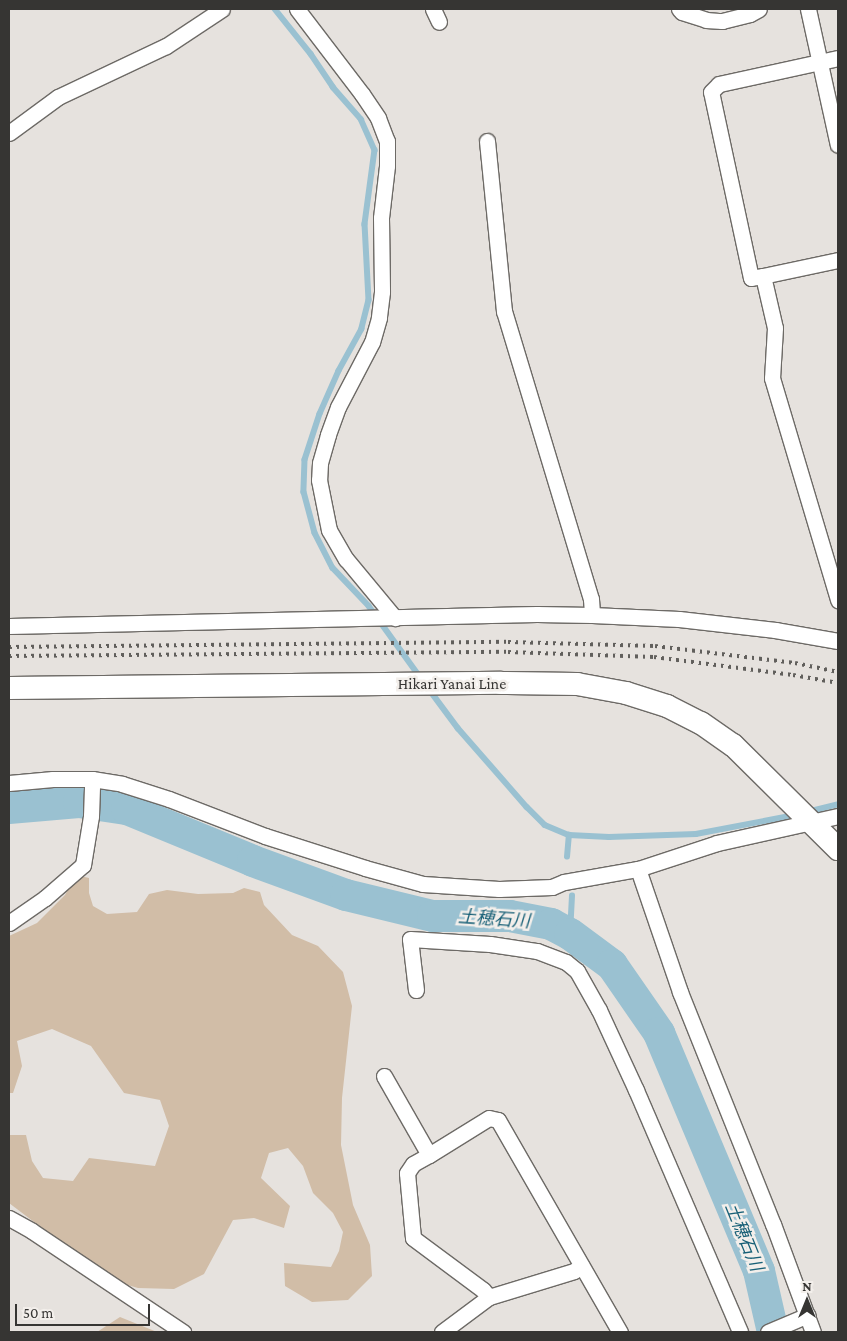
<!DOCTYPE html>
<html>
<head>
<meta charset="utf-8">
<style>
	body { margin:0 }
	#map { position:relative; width:847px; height:1341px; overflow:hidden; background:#e6e2de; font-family:"Crimson Pro","Noto Sans JP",serif }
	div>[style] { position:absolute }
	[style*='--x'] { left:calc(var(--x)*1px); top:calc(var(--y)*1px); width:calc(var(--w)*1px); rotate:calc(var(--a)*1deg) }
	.green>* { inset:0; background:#d1bda7 }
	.stream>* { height:5.5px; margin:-2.75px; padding:0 2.75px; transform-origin:2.75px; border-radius:2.75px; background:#9ac1d1 }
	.river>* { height:32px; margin:-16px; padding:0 16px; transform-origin:16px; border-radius:16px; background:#9ac1d1 }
	.roads { filter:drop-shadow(1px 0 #6d6a66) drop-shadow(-1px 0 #6d6a66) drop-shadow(0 1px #6d6a66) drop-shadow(0 -1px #6d6a66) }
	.minor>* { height:15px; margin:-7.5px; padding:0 7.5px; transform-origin:7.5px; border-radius:7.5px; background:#fff }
	.primary>* { height:22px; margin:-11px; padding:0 11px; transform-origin:11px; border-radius:11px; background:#fff }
	.rail>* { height:4px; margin-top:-2px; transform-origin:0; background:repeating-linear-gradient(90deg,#615f5c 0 2.5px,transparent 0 7.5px) }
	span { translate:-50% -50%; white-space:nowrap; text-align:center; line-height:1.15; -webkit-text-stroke:5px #f3efeb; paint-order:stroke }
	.street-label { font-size:16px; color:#363533 }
	.water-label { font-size:18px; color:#186077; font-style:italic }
	.frame { position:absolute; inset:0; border:10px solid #363533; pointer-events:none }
	.north { position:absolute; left:782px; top:1276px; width:50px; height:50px; -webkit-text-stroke:4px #f3efeb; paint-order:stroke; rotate:0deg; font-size:14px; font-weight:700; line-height:20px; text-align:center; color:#363533 }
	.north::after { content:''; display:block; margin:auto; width:18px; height:22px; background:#363533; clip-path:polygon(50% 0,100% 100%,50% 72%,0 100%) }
	.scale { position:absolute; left:15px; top:1304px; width:135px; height:22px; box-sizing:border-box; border:2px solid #363533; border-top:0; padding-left:6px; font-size:15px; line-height:18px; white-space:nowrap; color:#363533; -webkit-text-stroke:4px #f3efeb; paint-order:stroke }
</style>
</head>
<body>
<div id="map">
	<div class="green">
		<div style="clip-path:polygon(76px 875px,89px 878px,89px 893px,93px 906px,107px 914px,137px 912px,149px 894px,167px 890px,198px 894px,233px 893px,244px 888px,260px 892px,264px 905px,292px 935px,318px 946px,343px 972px,352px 1006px,342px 1098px,341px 1145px,353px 1205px,370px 1245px,372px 1276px,348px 1300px,312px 1302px,285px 1286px,284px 1263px,331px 1267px,339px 1251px,343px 1232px,333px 1213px,313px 1193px,303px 1166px,288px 1148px,269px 1153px,261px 1178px,290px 1206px,284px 1228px,254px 1218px,233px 1220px,204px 1274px,174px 1289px,138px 1288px,124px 1284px,71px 1250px,9px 1203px,9px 1135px,26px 1135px,32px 1161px,43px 1178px,73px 1181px,89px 1158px,155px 1166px,169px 1126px,160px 1100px,124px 1093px,91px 1046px,52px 1029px,17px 1041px,22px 1066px,13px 1093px,9px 1093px,9px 936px,37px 923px,65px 895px)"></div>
		<div style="clip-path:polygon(120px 1317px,157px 1332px,97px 1332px)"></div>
	</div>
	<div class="stream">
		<div style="--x:275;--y:9;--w:58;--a:51.3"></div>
		<div style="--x:311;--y:54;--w:40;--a:56"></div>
		<div style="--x:333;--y:87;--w:43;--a:48.8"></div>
		<div style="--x:361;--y:119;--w:34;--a:66"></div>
		<div style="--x:375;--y:150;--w:75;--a:97.7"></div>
		<div style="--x:365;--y:224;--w:76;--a:87"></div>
		<div style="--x:369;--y:300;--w:30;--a:104"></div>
		<div style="--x:362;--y:329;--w:48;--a:118.7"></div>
		<div style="--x:339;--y:371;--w:47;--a:113.8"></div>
		<div style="--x:320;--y:414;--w:48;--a:108.1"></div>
		<div style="--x:305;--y:460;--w:32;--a:92"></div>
		<div style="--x:304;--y:492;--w:42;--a:75"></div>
		<div style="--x:315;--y:533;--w:39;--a:63"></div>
		<div style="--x:333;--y:568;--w:52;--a:46.5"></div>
		<div style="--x:369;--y:606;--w:89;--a:54.2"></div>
		<div style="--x:429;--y:689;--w:49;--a:53.4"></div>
		<div style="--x:458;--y:728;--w:105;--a:48.9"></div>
		<div style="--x:527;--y:807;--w:25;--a:45"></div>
		<div style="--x:545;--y:825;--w:26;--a:23"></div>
		<div style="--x:569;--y:835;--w:40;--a:2.9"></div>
		<div style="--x:609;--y:837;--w:87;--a:-2"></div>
		<div style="--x:696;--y:834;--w:102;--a:-10.8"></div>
		<div style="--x:807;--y:812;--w:32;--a:-14"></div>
		<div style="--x:567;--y:857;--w:22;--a:-85"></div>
		<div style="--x:570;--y:934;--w:38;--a:-87"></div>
	</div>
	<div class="river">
		<div style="--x:9;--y:808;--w:70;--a:-4.9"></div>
		<div style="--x:79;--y:802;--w:49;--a:8.3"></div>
		<div style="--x:127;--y:809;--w:136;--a:22.4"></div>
		<div style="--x:253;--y:861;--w:99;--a:20.1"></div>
		<div style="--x:346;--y:895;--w:89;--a:13.6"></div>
		<div style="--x:433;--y:916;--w:77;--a:0"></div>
		<div style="--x:510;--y:916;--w:42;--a:11"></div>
		<div style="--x:551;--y:924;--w:21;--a:28"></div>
		<div style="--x:570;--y:934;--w:52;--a:36.4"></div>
		<div style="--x:612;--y:965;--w:83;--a:55.3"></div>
		<div style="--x:659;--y:1033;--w:258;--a:67.2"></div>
		<div style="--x:759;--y:1271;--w:63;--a:77.1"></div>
	</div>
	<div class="roads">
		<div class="minor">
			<div style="--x:297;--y:9;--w:107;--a:52.6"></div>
			<div style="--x:362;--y:94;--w:29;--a:56"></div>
			<div style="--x:378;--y:118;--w:25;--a:69"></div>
			<div style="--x:387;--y:141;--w:25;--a:90"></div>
			<div style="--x:387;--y:166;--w:52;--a:96.6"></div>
			<div style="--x:381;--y:218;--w:74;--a:89.2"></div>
			<div style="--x:382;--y:292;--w:26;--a:97"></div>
			<div style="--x:379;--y:318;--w:25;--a:106"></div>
			<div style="--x:372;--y:342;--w:73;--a:117.6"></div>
			<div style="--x:338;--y:407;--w:30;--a:110"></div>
			<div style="--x:328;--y:435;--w:29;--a:106"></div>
			<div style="--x:320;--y:463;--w:17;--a:93"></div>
			<div style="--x:319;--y:480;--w:51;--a:78.7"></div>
			<div style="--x:329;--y:530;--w:34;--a:60"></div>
			<div style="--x:346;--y:559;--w:77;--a:50.3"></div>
			<div style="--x:433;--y:9;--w:14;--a:65"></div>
			<div style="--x:679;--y:9;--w:4;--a:45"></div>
			<div style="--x:682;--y:12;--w:25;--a:18"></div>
			<div style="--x:706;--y:20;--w:16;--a:4"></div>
			<div style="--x:722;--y:21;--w:29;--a:-14"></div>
			<div style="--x:750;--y:14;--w:10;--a:-29"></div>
			<div style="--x:808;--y:9;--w:139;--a:77.6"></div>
			<div style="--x:9;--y:133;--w:61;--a:-36.3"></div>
			<div style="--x:58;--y:97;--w:119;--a:-25.3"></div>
			<div style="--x:166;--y:46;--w:67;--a:-33.5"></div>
			<div style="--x:487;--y:141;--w:171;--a:84.3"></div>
			<div style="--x:504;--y:311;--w:301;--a:73.2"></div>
			<div style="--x:591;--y:599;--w:16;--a:86"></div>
			<div style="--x:838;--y:260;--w:77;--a:168"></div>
			<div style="--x:763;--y:276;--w:53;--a:77"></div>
			<div style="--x:775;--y:328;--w:50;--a:93.4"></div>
			<div style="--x:772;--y:378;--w:232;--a:73.4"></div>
			<div style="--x:763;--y:276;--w:12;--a:171"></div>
			<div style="--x:751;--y:278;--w:190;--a:-102.1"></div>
			<div style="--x:711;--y:92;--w:11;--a:-45"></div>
			<div style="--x:719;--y:84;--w:122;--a:-12.3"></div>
			<div style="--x:9;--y:626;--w:528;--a:-1.3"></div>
			<div style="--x:537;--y:614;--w:55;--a:1"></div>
			<div style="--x:592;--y:615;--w:87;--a:2.6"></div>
			<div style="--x:679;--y:619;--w:97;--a:6.5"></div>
			<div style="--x:775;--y:630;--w:64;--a:9.9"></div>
			<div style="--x:9;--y:783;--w:44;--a:-5.2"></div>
			<div style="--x:53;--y:779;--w:39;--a:0"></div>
			<div style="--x:92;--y:779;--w:30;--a:9"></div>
			<div style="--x:122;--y:784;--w:49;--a:17.7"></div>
			<div style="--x:169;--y:799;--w:103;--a:21.1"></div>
			<div style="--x:265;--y:836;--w:105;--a:17.7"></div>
			<div style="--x:365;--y:868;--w:60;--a:15.4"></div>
			<div style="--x:423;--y:884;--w:76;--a:3.8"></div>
			<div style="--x:499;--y:889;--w:53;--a:-2.2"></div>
			<div style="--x:552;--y:887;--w:13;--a:-23"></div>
			<div style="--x:564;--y:882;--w:75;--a:-10"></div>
			<div style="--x:638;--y:869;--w:83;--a:-18.2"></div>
			<div style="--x:717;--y:843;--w:124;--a:-12.6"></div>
			<div style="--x:638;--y:869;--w:130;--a:71.1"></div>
			<div style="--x:680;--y:992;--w:250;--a:68.2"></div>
			<div style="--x:773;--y:1224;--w:115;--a:69.7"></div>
			<div style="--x:9;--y:923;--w:44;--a:-34.8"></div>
			<div style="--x:45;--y:898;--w:50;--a:-41"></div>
			<div style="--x:83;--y:865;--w:50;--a:-80.7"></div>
			<div style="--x:91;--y:816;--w:37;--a:-88"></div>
			<div style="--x:416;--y:990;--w:51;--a:-96.7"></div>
			<div style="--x:410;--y:939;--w:80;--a:3.6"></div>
			<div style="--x:490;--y:944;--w:48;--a:8.5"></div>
			<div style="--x:537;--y:951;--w:31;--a:21"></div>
			<div style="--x:566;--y:962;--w:14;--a:39"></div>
			<div style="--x:577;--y:971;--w:45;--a:60.6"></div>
			<div style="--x:599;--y:1010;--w:88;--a:65.2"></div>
			<div style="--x:636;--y:1090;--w:263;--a:66.7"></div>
			<div style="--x:384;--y:1076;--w:91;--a:60.3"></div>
			<div style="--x:429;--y:1155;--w:18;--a:151"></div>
			<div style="--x:413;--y:1164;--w:11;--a:124"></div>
			<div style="--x:407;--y:1173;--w:65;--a:84.7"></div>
			<div style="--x:413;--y:1238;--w:87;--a:36.6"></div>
			<div style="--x:483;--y:1290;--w:9;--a:49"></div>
			<div style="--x:429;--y:1155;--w:70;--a:-31.7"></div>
			<div style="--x:489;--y:1118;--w:9;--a:13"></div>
			<div style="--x:498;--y:1120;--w:245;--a:60.1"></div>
			<div style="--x:9;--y:1218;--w:26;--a:29"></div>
			<div style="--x:32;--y:1231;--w:182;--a:33.8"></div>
			<div style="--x:442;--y:1332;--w:59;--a:-36.7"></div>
			<div style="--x:489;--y:1297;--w:89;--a:-17"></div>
			<div style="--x:574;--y:1271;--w:9;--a:-36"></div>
			<div style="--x:768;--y:1332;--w:43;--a:-23"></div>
		</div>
		<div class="primary">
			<div style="--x:9;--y:688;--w:492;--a:-0.6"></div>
			<div style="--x:501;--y:683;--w:76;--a:0.8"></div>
			<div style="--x:577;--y:684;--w:50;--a:10.4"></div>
			<div style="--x:626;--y:693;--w:43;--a:17.6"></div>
			<div style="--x:667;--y:706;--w:38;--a:27"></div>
			<div style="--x:701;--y:723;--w:39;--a:35"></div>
			<div style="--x:733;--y:745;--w:148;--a:44.7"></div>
		</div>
	</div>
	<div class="rail">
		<div style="--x:9;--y:647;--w:499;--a:-0.6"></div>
		<div style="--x:508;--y:642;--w:147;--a:1.6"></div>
		<div style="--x:655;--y:646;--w:141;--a:6.9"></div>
		<div style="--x:795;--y:663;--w:44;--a:11.8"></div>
		<div style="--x:9;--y:656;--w:499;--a:-0.5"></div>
		<div style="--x:508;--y:652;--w:146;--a:2"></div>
		<div style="--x:654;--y:657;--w:140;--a:7.4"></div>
		<div style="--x:793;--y:675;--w:46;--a:10.1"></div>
	</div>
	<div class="street-label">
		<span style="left:452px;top:684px">Hikari Yanai Line</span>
	</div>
	<div class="water-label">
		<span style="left:494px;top:919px;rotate:4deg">土穂石川</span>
		<span style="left:744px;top:1237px;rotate:68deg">土穂石川</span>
	</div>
	<div class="frame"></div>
	<div class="north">N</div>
	<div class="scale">50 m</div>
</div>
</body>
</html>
